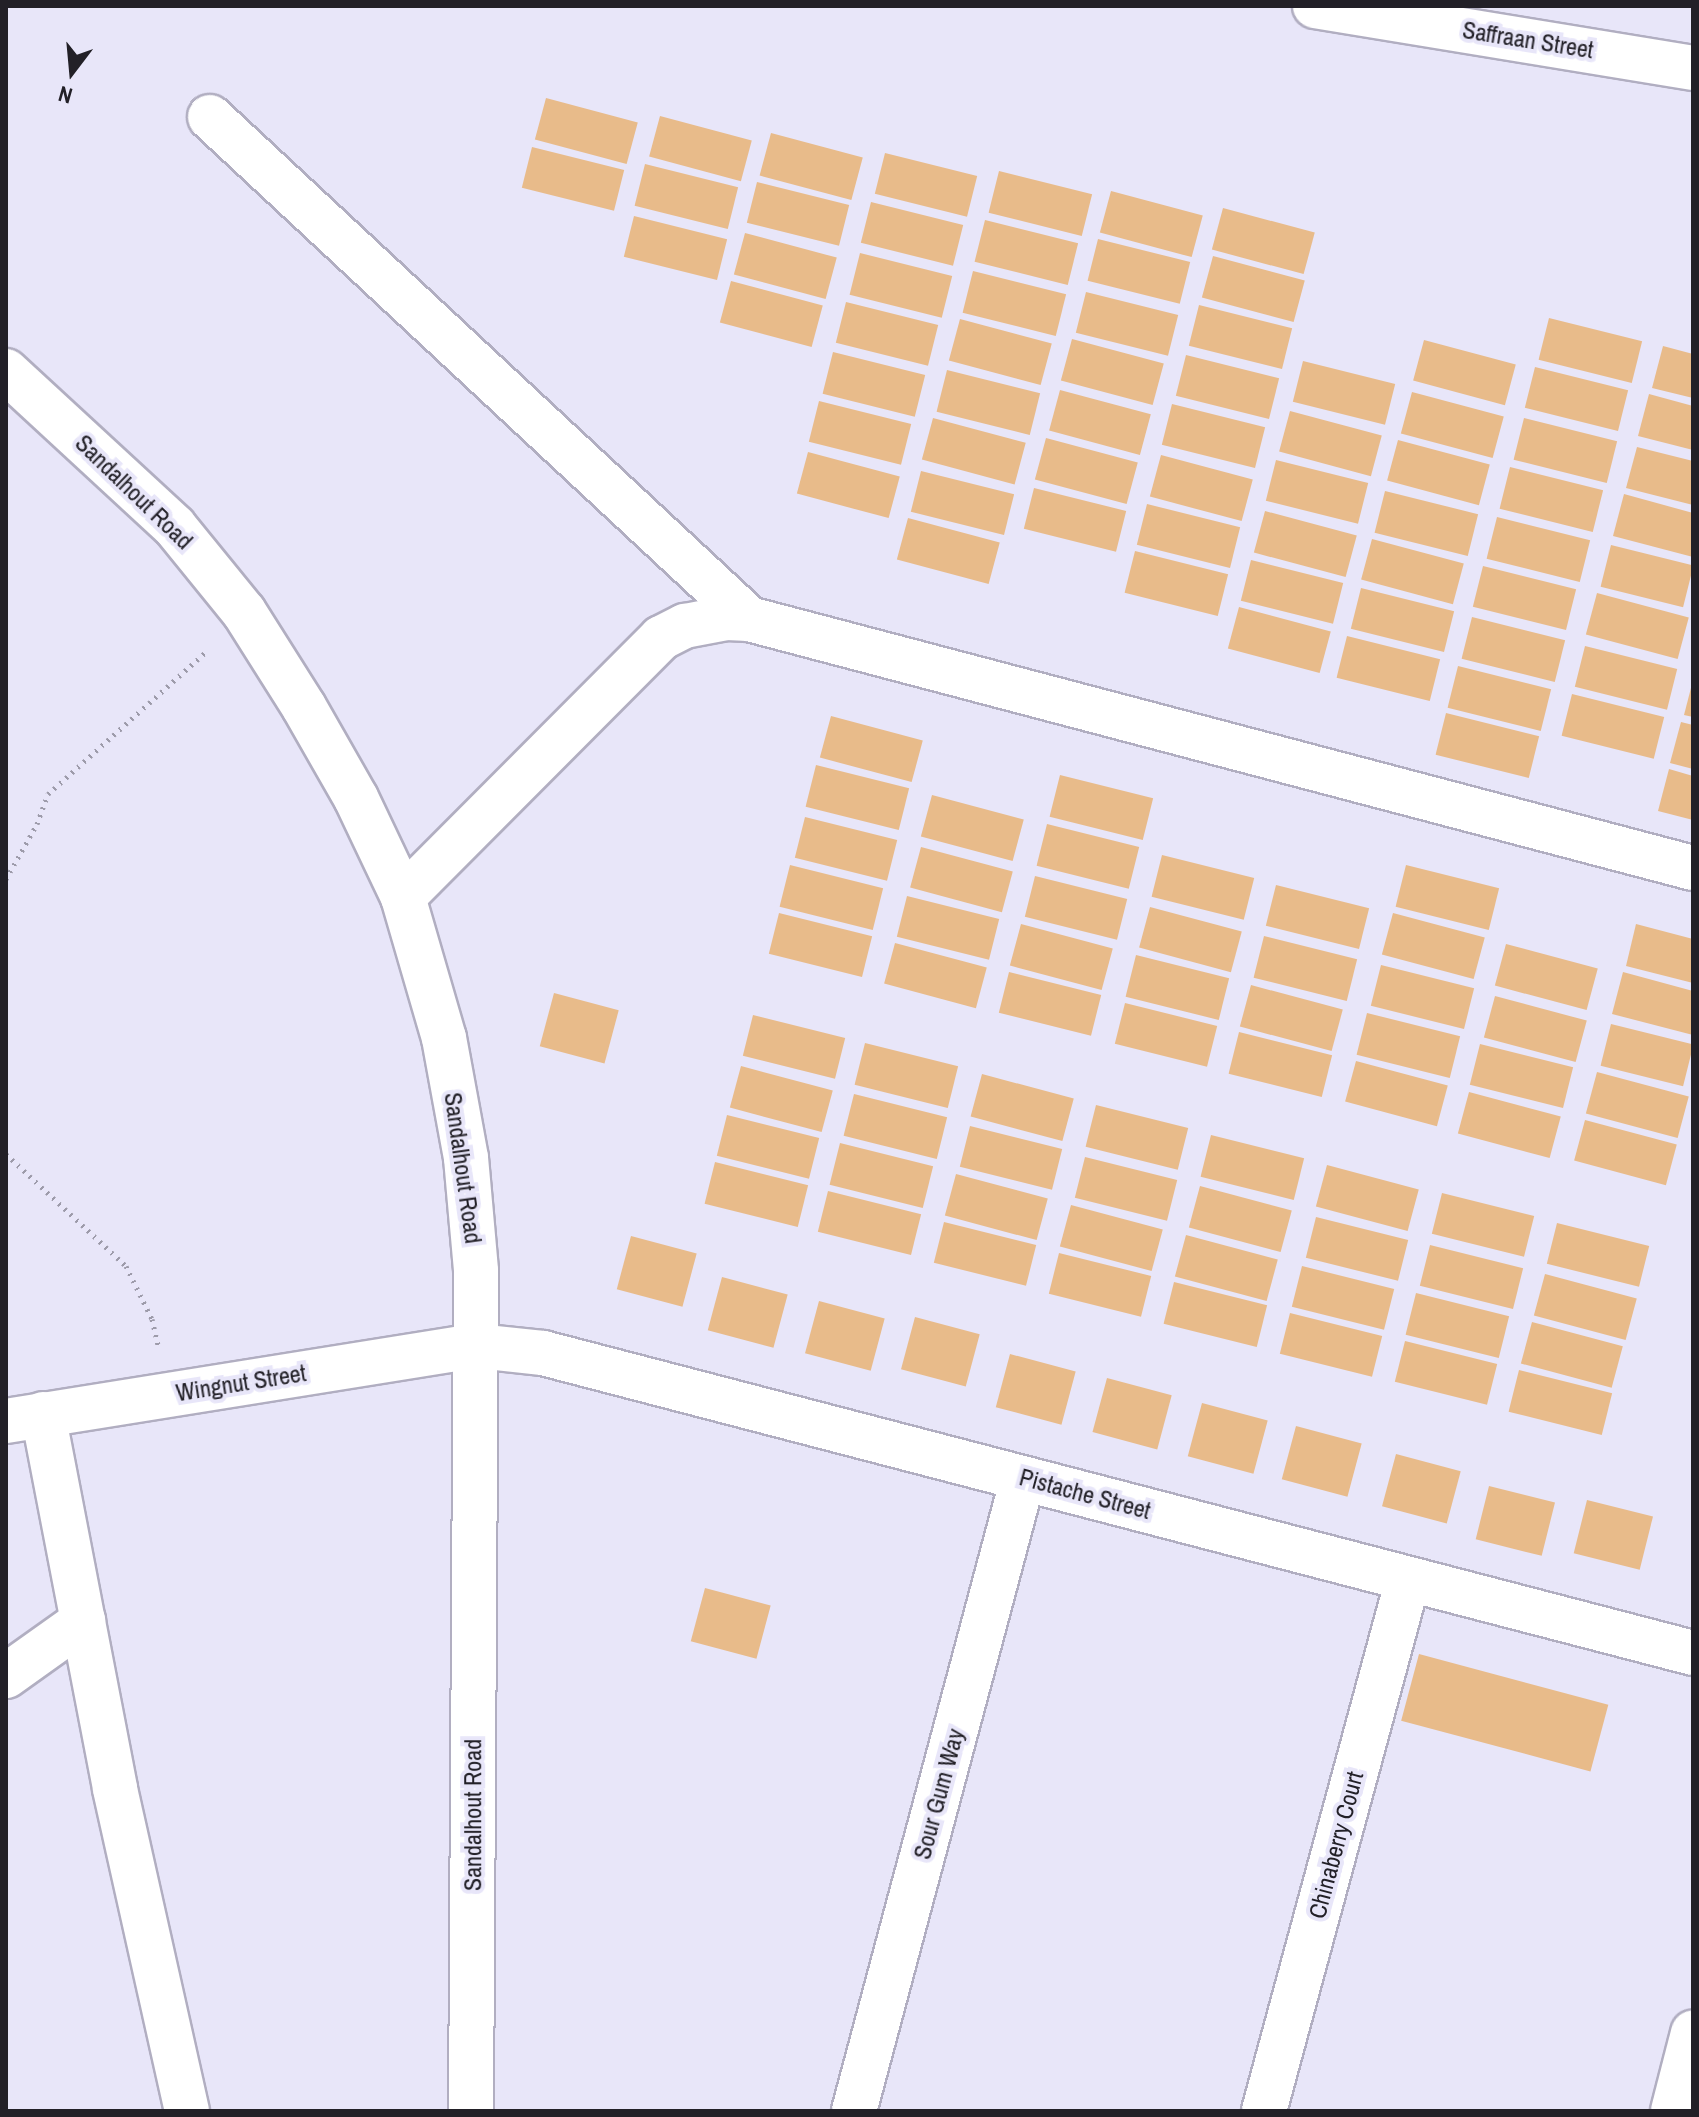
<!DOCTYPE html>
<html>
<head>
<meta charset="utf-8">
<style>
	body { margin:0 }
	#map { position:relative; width:1699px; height:2117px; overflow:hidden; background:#e8e6f9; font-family:"Archivo Narrow",sans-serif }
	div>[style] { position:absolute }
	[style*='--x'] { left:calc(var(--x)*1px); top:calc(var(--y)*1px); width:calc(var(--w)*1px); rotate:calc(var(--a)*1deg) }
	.building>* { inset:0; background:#e8bb8a; transform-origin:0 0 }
	.path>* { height:5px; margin-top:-2.5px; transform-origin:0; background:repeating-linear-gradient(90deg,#9d9baa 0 2px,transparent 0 8px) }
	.roads { filter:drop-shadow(2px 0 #b1aec1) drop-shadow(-2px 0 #b1aec1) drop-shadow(0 2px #b1aec1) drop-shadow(0 -2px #b1aec1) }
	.minor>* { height:44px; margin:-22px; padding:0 22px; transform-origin:22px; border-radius:22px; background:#fff }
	span { translate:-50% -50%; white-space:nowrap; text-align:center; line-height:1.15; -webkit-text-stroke:8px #e8e6f9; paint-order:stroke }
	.street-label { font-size:24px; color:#222027 }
	.frame { position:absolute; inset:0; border:8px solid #222027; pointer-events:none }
	.north { position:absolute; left:32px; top:32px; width:80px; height:80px; -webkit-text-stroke:6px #e8e6f9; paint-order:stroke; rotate:196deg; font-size:22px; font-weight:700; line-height:32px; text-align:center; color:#222027 }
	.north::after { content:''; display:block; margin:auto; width:28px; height:36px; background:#222027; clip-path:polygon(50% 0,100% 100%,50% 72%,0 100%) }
</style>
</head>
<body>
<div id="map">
	<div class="building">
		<div style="left:546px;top:98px;width:95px;height:43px;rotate:15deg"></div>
		<div style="left:660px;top:116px;width:95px;height:42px;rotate:15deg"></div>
		<div style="left:771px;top:133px;width:95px;height:44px;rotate:15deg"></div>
		<div style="left:532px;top:147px;width:95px;height:42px;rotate:14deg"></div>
		<div style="left:885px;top:153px;width:95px;height:42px;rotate:14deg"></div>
		<div style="left:645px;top:164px;width:96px;height:43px;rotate:14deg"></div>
		<div style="left:999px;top:171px;width:96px;height:43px;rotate:14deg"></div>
		<div style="left:757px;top:182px;width:95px;height:42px;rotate:14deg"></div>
		<div style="left:1111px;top:191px;width:95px;height:43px;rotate:15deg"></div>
		<div style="left:871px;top:202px;width:95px;height:42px;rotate:14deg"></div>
		<div style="left:1223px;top:208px;width:95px;height:43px;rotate:15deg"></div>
		<div style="left:634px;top:216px;width:96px;height:42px;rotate:14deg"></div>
		<div style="left:985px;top:220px;width:96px;height:43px;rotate:14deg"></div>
		<div style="left:745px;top:233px;width:95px;height:43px;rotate:15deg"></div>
		<div style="left:1098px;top:239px;width:95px;height:43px;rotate:14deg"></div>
		<div style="left:860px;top:253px;width:95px;height:43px;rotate:14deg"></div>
		<div style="left:1213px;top:256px;width:95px;height:43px;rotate:15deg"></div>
		<div style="left:973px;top:271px;width:96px;height:43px;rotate:14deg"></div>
		<div style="left:731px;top:281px;width:95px;height:43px;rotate:15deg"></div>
		<div style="left:1086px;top:292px;width:95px;height:42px;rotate:14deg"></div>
		<div style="left:846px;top:302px;width:95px;height:42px;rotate:14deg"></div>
		<div style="left:1199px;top:305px;width:96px;height:42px;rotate:14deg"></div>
		<div style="left:1549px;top:318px;width:96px;height:43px;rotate:14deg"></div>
		<div style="left:960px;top:319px;width:95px;height:43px;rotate:15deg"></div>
		<div style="left:1072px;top:339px;width:95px;height:43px;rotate:15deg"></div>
		<div style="left:1424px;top:340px;width:95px;height:42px;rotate:15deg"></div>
		<div style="clip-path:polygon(1663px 346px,1693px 354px,1693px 398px,1652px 388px)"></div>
		<div style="left:833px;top:352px;width:95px;height:43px;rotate:14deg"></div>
		<div style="left:1186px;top:355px;width:96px;height:42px;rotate:14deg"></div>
		<div style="left:1303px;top:361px;width:95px;height:42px;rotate:14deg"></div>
		<div style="left:1535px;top:367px;width:96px;height:42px;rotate:14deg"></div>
		<div style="left:947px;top:370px;width:96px;height:43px;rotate:14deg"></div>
		<div style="left:1060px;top:390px;width:94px;height:42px;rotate:15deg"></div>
		<div style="left:1412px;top:392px;width:95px;height:43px;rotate:15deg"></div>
		<div style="clip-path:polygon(1649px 394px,1693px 406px,1693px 450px,1638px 436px)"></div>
		<div style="left:819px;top:401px;width:95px;height:42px;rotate:14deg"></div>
		<div style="left:1172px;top:404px;width:96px;height:42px;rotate:14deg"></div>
		<div style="left:1290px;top:411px;width:95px;height:42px;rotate:15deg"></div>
		<div style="left:933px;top:418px;width:96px;height:43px;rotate:15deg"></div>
		<div style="left:1524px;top:418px;width:96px;height:43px;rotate:14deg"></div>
		<div style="left:1046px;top:438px;width:95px;height:43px;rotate:15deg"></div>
		<div style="left:1398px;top:440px;width:95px;height:42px;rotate:15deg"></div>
		<div style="clip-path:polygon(1637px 447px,1693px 461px,1693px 505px,1626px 488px)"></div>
		<div style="left:808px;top:452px;width:95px;height:43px;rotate:15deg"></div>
		<div style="left:1161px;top:455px;width:95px;height:43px;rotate:15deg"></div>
		<div style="left:1276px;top:460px;width:95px;height:42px;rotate:14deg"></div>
		<div style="left:1510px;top:467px;width:96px;height:43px;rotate:14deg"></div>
		<div style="left:921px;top:471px;width:96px;height:42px;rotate:14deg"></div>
		<div style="left:1034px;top:488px;width:95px;height:42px;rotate:14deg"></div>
		<div style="left:1385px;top:491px;width:96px;height:43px;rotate:14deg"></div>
		<div style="clip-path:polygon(1624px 494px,1693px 513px,1693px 557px,1613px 536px)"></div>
		<div style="left:1147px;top:504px;width:96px;height:42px;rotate:14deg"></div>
		<div style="left:1265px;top:511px;width:95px;height:43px;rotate:15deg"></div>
		<div style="left:1497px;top:517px;width:96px;height:43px;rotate:14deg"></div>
		<div style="left:908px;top:518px;width:95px;height:43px;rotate:15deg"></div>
		<div style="left:1372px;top:539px;width:95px;height:42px;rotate:15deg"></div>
		<div style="left:1611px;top:545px;width:85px;height:43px;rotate:14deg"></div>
		<div style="left:1135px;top:551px;width:96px;height:43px;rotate:14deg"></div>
		<div style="left:1251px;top:560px;width:95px;height:42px;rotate:14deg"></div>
		<div style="left:1483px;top:566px;width:96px;height:42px;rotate:14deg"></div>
		<div style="left:1361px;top:588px;width:96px;height:42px;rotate:14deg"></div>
		<div style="left:1597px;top:593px;width:95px;height:43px;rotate:15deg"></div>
		<div style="left:1239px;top:607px;width:95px;height:43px;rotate:15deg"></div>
		<div style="left:1472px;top:617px;width:96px;height:43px;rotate:14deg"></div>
		<div style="left:1347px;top:636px;width:96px;height:43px;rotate:14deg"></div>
		<div style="left:1585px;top:646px;width:95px;height:42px;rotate:14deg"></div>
		<div style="left:1458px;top:666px;width:96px;height:43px;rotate:14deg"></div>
		<div style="clip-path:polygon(1692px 684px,1693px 684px,1693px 717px,1684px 715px)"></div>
		<div style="left:1572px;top:694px;width:95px;height:43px;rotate:14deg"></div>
		<div style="left:1446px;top:713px;width:96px;height:43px;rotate:14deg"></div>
		<div style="left:831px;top:716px;width:95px;height:43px;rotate:15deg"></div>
		<div style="clip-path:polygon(1681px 722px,1693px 725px,1693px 769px,1670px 763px)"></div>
		<div style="left:816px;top:765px;width:96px;height:43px;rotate:14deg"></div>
		<div style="clip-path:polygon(1669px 769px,1693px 776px,1693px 820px,1658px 811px)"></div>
		<div style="left:1060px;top:775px;width:96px;height:43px;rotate:14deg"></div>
		<div style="left:932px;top:795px;width:95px;height:43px;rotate:15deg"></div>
		<div style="left:805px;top:817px;width:95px;height:42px;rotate:14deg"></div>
		<div style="left:1047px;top:824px;width:95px;height:43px;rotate:14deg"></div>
		<div style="left:921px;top:847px;width:95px;height:42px;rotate:15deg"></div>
		<div style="left:1162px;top:855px;width:95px;height:43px;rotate:14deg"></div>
		<div style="left:790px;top:865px;width:96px;height:43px;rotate:14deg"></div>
		<div style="left:1406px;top:865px;width:96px;height:43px;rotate:14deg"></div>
		<div style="left:1035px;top:876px;width:95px;height:42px;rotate:14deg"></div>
		<div style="left:1276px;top:885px;width:96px;height:42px;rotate:14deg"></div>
		<div style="left:907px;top:896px;width:95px;height:42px;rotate:14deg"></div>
		<div style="left:1150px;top:907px;width:95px;height:42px;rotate:15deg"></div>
		<div style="left:779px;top:913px;width:96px;height:42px;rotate:14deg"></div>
		<div style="left:1393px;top:913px;width:95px;height:43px;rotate:15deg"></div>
		<div style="left:1021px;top:924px;width:95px;height:43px;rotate:15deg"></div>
		<div style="clip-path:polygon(1636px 924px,1693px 939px,1693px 983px,1626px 966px)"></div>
		<div style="left:1264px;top:936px;width:96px;height:43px;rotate:14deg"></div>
		<div style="left:895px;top:943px;width:95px;height:42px;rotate:15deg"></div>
		<div style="left:1506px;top:944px;width:95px;height:43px;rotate:15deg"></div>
		<div style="left:1136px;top:955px;width:96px;height:43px;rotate:14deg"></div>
		<div style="left:1381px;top:965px;width:96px;height:42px;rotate:14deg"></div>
		<div style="left:1009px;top:972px;width:95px;height:42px;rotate:14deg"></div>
		<div style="clip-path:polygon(1623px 972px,1693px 991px,1693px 1035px,1612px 1014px)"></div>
		<div style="left:1251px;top:985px;width:95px;height:43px;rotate:15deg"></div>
		<div style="left:554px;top:993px;width:67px;height:55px;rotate:15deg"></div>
		<div style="left:1495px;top:996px;width:95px;height:43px;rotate:15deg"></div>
		<div style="left:1125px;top:1003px;width:95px;height:42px;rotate:14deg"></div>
		<div style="left:1367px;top:1013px;width:96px;height:43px;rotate:14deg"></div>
		<div style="left:753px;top:1015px;width:95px;height:42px;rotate:14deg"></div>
		<div style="left:1611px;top:1024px;width:85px;height:43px;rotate:14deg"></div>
		<div style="left:1239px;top:1032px;width:96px;height:43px;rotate:14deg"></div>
		<div style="left:865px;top:1043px;width:96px;height:43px;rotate:14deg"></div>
		<div style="left:1480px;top:1044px;width:96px;height:42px;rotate:14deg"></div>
		<div style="left:1356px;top:1061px;width:95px;height:42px;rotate:15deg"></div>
		<div style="left:741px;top:1066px;width:95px;height:43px;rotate:15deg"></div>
		<div style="left:1597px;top:1072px;width:95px;height:43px;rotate:15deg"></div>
		<div style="left:982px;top:1074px;width:95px;height:44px;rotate:15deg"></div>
		<div style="left:1469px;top:1092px;width:95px;height:43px;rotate:15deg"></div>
		<div style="left:854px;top:1094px;width:96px;height:43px;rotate:14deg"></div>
		<div style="left:1096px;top:1105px;width:95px;height:43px;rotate:14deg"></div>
		<div style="left:727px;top:1115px;width:95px;height:42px;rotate:14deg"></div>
		<div style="left:1585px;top:1120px;width:95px;height:42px;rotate:15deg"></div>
		<div style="left:970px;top:1126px;width:95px;height:42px;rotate:14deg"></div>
		<div style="left:1211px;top:1135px;width:96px;height:43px;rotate:14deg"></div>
		<div style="left:840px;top:1143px;width:96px;height:43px;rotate:14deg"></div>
		<div style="left:1085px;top:1157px;width:95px;height:42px;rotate:14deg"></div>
		<div style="left:715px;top:1162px;width:96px;height:43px;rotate:14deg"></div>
		<div style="left:1327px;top:1165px;width:95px;height:43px;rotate:15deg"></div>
		<div style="left:956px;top:1174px;width:95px;height:43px;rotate:15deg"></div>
		<div style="left:1200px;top:1186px;width:95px;height:43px;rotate:15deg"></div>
		<div style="left:828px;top:1191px;width:96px;height:42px;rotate:14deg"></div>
		<div style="left:1442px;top:1193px;width:95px;height:42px;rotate:14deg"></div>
		<div style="left:1071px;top:1205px;width:95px;height:43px;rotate:15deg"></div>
		<div style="left:1316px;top:1217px;width:95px;height:42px;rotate:14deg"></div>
		<div style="left:944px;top:1222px;width:95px;height:42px;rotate:14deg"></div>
		<div style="left:1557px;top:1223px;width:95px;height:42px;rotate:14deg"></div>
		<div style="left:1186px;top:1235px;width:95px;height:43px;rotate:15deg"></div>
		<div style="left:631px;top:1236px;width:68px;height:55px;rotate:15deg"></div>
		<div style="left:1430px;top:1245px;width:96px;height:42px;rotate:14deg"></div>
		<div style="left:1059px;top:1253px;width:95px;height:42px;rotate:14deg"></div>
		<div style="left:1302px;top:1266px;width:95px;height:42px;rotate:14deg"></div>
		<div style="left:1545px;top:1274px;width:95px;height:43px;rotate:15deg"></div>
		<div style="left:722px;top:1277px;width:68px;height:55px;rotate:15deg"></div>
		<div style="left:1174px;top:1282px;width:96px;height:43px;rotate:14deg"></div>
		<div style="left:1416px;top:1293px;width:96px;height:43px;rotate:14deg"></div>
		<div style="left:819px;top:1301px;width:68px;height:54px;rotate:15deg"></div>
		<div style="left:1290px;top:1313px;width:95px;height:42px;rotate:14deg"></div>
		<div style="left:915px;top:1317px;width:67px;height:54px;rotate:15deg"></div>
		<div style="left:1532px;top:1322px;width:94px;height:43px;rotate:15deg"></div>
		<div style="left:1405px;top:1341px;width:95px;height:42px;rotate:14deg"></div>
		<div style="left:1010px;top:1354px;width:68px;height:55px;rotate:15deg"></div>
		<div style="left:1519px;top:1370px;width:96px;height:43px;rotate:14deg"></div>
		<div style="left:1107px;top:1378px;width:67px;height:56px;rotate:15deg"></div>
		<div style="left:1202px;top:1403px;width:68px;height:55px;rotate:15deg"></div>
		<div style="left:1296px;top:1426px;width:68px;height:55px;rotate:15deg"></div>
		<div style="left:1396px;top:1454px;width:67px;height:54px;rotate:15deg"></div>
		<div style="left:1489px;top:1486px;width:68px;height:55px;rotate:14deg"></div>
		<div style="left:1587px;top:1500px;width:68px;height:55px;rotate:14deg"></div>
		<div style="left:705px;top:1588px;width:68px;height:55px;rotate:15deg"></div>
		<div style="left:1419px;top:1654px;width:196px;height:69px;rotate:15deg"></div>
	</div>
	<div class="path">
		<div style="--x:6;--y:879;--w:63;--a:-60.6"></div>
		<div style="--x:37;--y:824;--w:32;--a:-70"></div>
		<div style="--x:48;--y:794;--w:214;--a:-42"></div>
		<div style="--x:6;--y:1154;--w:164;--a:43"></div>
		<div style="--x:126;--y:1266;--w:59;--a:63.9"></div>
		<div style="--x:152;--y:1319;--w:28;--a:77"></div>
	</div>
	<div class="roads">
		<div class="minor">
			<div style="--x:1315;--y:6;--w:383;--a:9.3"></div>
			<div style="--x:210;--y:117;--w:737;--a:42.96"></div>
			<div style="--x:6;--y:371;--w:229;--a:42.7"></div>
			<div style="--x:174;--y:526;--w:111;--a:50.9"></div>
			<div style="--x:244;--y:612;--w:112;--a:57.7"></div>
			<div style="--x:304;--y:707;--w:105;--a:60.3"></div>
			<div style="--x:356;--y:798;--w:110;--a:64.6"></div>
			<div style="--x:403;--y:897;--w:147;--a:73.8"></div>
			<div style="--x:444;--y:1038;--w:122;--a:79.6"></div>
			<div style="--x:466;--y:1158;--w:113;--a:84.9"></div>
			<div style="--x:476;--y:1271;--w:840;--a:90.34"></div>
			<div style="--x:403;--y:897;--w:366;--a:-45.1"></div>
			<div style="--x:661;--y:638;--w:27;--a:-27"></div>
			<div style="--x:685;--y:626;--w:43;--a:-10.8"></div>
			<div style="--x:727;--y:618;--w:22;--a:3"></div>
			<div style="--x:749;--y:619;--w:976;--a:14.78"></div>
			<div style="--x:43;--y:1414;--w:382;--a:79.1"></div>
			<div style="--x:115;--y:1789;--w:330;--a:77.4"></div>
			<div style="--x:6;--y:1421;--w:476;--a:-9.1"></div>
			<div style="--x:476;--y:1346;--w:67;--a:6"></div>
			<div style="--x:543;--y:1353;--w:1188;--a:14.62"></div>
			<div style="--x:6;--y:1676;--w:95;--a:-35.5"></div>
			<div style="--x:854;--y:2111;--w:655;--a:-75.05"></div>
			<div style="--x:1264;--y:2111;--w:551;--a:-74.85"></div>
			<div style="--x:1673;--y:2111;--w:81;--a:-75.6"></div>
		</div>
	</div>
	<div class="street-label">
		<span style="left:1528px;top:40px;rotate:9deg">Saffraan Street</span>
		<span style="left:134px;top:492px;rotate:44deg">Sandalhout Road</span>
		<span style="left:463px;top:1168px;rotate:82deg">Sandalhout Road</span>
		<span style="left:241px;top:1383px;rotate:-9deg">Wingnut Street</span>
		<span style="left:1085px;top:1494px;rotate:15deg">Pistache Street</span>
		<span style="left:939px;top:1794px;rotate:-75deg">Sour Gum Way</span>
		<span style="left:473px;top:1815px;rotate:-90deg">Sandalhout Road</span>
		<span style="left:1336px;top:1845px;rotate:-75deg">Chinaberry Court</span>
	</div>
	<div class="frame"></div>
	<div class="north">N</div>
</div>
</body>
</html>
